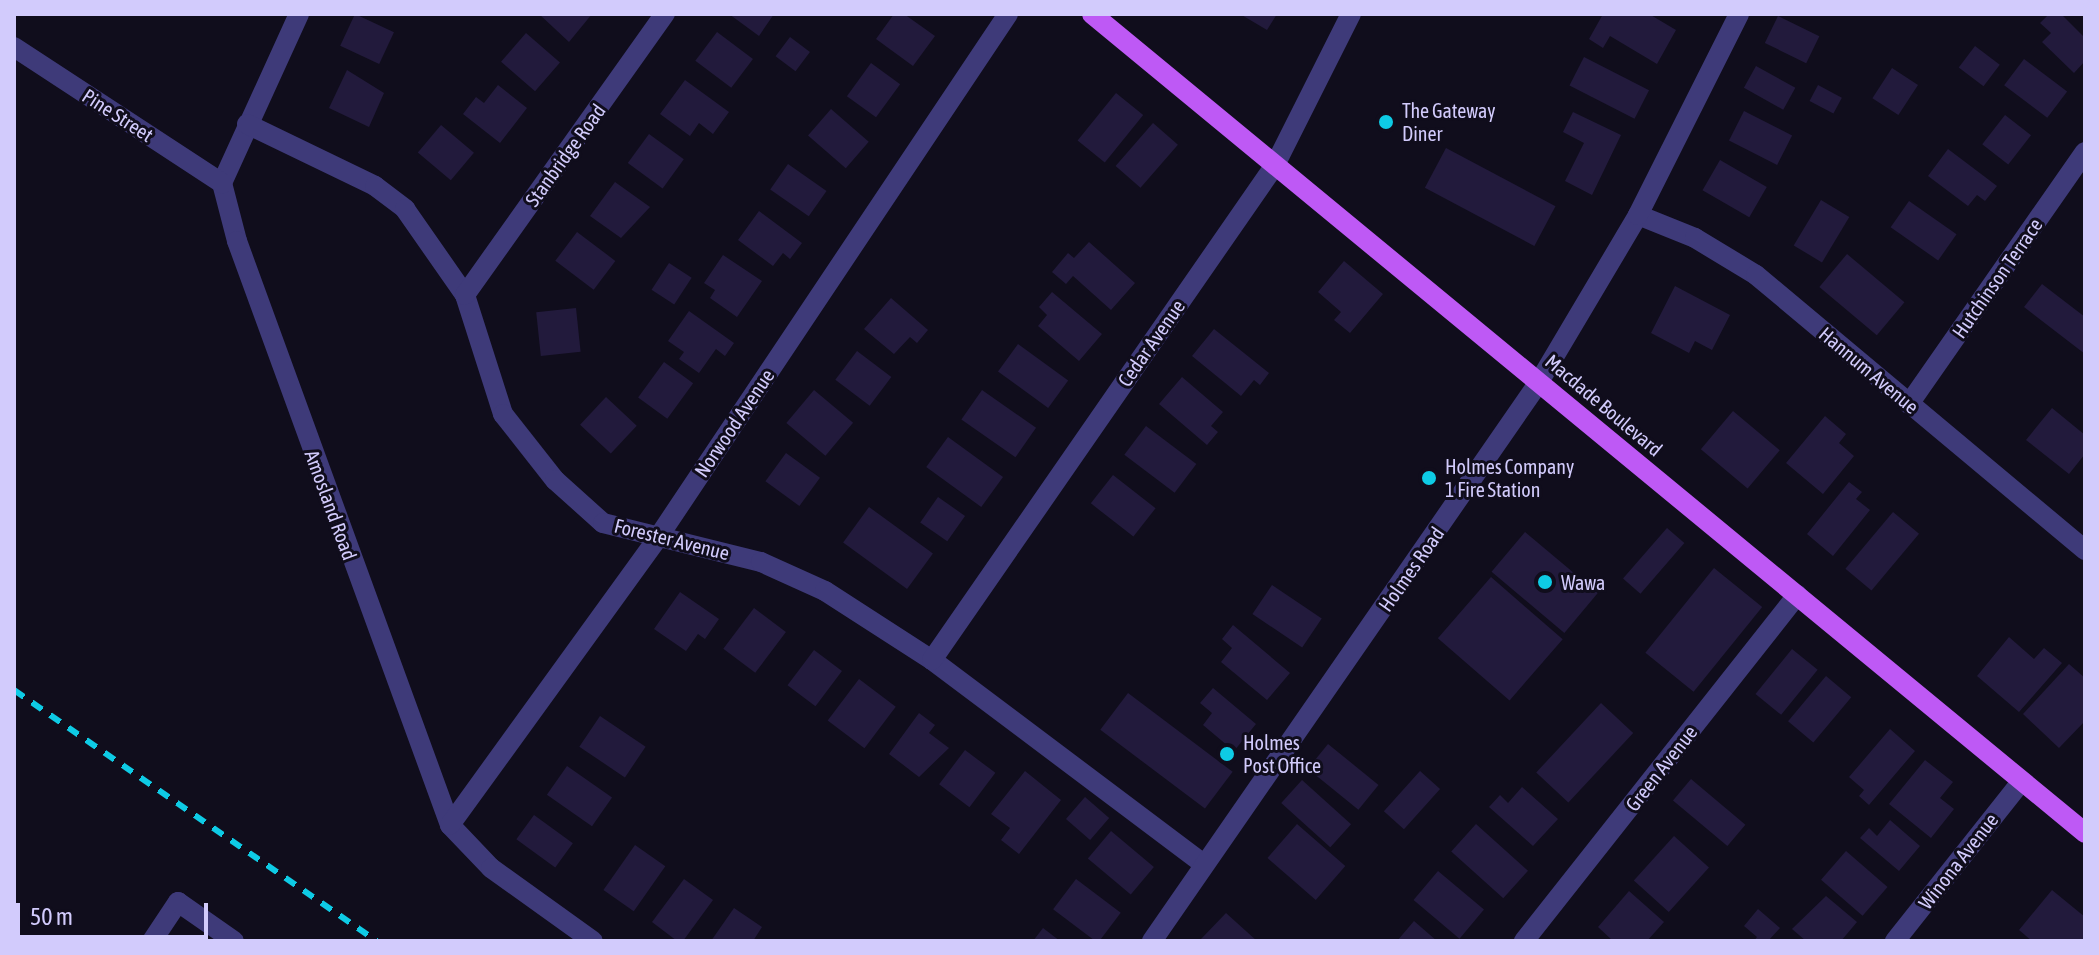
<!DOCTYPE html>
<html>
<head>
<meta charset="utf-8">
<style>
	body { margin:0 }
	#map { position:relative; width:2099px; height:955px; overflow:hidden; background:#100d1c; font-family:"Asap Condensed",sans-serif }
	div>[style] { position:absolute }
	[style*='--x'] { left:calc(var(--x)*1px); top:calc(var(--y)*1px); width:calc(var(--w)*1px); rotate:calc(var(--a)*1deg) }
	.building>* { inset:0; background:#221a3c; transform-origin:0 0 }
	.minor>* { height:20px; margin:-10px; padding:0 10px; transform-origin:10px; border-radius:10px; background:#3e3a79 }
	.major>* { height:20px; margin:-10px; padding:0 10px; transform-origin:10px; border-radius:10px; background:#be59f5 }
	.rail>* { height:6px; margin-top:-3px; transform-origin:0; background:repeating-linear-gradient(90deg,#0ecbe5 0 12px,transparent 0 22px) }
	.dots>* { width:22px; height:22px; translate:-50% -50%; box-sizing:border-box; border:4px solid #100d1c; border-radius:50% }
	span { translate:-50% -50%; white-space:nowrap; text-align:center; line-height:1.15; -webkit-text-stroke:6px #100d1c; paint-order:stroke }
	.poi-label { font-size:20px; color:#d2cbfc }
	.left { translate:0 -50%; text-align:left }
	.street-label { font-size:20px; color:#d2cbfc }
	.frame { position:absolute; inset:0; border:16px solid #d2cbfc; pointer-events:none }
	.scale { position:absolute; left:16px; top:903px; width:192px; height:36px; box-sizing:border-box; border:4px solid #d2cbfc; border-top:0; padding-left:10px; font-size:24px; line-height:28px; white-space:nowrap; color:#d2cbfc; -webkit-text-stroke:6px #100d1c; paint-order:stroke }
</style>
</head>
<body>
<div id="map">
	<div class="building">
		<div style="left:355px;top:14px;width:43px;height:35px;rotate:25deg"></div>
		<div style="clip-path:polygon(539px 14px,592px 14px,569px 42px)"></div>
		<div style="clip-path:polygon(729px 14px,774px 14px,759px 36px)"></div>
		<div style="clip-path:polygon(894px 14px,904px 14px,935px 36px,913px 66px,876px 39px)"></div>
		<div style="clip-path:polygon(1240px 14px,1277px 14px,1267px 30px)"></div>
		<div style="clip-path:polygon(1603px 14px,1649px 14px,1676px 30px,1657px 64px,1610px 36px,1603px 48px,1589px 39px)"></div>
		<div style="clip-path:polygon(2049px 14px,2061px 14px,2085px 38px,2085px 61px,2074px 73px,2042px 42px,2051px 33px,2040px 23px)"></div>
		<div style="left:1778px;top:16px;width:46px;height:30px;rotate:26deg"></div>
		<div style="left:717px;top:32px;width:45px;height:36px;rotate:37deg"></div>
		<div style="left:526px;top:33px;width:45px;height:38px;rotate:41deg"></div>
		<div style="left:790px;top:37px;width:25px;height:24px;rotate:37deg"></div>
		<div style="left:1975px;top:46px;width:31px;height:27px;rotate:37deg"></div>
		<div style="left:1584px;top:57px;width:73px;height:32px;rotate:27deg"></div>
		<div style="left:2024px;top:59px;width:54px;height:33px;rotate:37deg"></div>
		<div style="left:871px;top:63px;width:36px;height:41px;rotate:36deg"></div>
		<div style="left:1756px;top:66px;width:45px;height:25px;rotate:29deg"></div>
		<div style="left:1892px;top:68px;width:31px;height:36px;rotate:33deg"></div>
		<div style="clip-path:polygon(347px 70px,384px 93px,369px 127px,329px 108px)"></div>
		<div style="clip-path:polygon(685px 80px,729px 112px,713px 134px,699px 123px,690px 136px,660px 114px)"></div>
		<div style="clip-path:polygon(498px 85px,527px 108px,500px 143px,463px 114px,476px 97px,484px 103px)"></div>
		<div style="left:1818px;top:85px;width:27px;height:18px;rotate:28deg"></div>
		<div style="left:1116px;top:93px;width:35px;height:61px;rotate:39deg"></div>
		<div style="left:831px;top:109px;width:50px;height:35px;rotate:41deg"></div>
		<div style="left:1744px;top:111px;width:54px;height:33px;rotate:27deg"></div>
		<div style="clip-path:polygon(1573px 112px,1621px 135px,1592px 195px,1565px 181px,1584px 143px,1563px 132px)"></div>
		<div style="left:2005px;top:115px;width:33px;height:37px;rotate:38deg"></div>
		<div style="left:1153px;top:123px;width:33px;height:57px;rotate:41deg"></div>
		<div style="left:441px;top:125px;width:43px;height:36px;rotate:40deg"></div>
		<div style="left:649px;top:134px;width:43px;height:36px;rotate:36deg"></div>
		<div style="left:1446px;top:148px;width:124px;height:45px;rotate:28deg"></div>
		<div style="clip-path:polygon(1948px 149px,1997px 186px,1985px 201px,1977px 195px,1968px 206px,1928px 176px)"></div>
		<div style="left:1720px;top:160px;width:54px;height:35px;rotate:30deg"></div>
		<div style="left:788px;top:164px;width:47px;height:31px;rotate:35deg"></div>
		<div style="clip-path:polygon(615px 182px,650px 207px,621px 238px,590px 216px)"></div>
		<div style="left:1821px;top:200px;width:33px;height:53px;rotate:31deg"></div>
		<div style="left:1909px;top:201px;width:58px;height:32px;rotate:35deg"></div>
		<div style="clip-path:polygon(759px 211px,802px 243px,790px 259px,783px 253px,773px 266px,738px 240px)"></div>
		<div style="left:577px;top:232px;width:48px;height:36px;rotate:37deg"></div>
		<div style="clip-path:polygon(1089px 242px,1135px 283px,1111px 310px,1073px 276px,1066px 284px,1052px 272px,1068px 253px,1074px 258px)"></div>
		<div style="left:1847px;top:254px;width:75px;height:43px;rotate:40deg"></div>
		<div style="clip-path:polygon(723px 255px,762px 281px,737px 317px,710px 298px,715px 290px,704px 283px)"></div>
		<div style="clip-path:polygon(1344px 261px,1383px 294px,1350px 333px,1334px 320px,1341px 312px,1318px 292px)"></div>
		<div style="left:669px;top:263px;width:27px;height:32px;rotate:33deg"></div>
		<div style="clip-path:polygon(2042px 284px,2085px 317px,2085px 354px,2024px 307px)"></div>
		<div style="clip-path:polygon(1675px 286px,1730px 315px,1712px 350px,1695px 341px,1689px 353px,1651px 333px)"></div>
		<div style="clip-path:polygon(1052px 292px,1102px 334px,1079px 361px,1038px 326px,1047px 315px,1039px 307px)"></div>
		<div style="clip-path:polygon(891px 298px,928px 330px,917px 343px,910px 337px,894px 354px,864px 329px)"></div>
		<div style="left:576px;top:308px;width:44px;height:40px;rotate:84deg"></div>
		<div style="clip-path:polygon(689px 311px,734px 343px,725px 356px,716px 349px,699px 373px,679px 359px,684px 352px,668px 341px)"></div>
		<div style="clip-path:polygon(1214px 329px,1269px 373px,1260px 385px,1254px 380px,1241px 396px,1192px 356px)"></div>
		<div style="left:1018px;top:344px;width:62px;height:34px;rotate:36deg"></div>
		<div style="left:857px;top:351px;width:43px;height:36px;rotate:37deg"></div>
		<div style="left:664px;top:362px;width:36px;height:44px;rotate:36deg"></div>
		<div style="clip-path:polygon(1182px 377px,1223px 412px,1211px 426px,1218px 432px,1207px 445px,1159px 404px)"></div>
		<div style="left:814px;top:390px;width:51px;height:43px;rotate:40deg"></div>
		<div style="left:982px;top:390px;width:66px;height:36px;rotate:35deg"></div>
		<div style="left:606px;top:397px;width:42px;height:38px;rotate:43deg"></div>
		<div style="clip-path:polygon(2052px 408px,2085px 435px,2085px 454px,2069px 474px,2026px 440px)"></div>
		<div style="left:1733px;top:411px;width:61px;height:50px;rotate:40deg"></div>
		<div style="clip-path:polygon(1825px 416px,1846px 434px,1839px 443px,1854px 456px,1823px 494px,1786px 463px)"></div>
		<div style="left:1146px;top:426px;width:63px;height:36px;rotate:37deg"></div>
		<div style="left:948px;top:437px;width:68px;height:37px;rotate:36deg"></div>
		<div style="left:786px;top:453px;width:42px;height:35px;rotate:36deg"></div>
		<div style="left:1113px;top:475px;width:54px;height:36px;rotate:38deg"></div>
		<div style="clip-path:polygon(1849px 482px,1862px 492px,1856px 499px,1870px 510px,1833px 556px,1807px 534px)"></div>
		<div style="left:938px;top:497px;width:33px;height:31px;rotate:35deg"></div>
		<div style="left:869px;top:507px;width:79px;height:44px;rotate:36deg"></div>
		<div style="left:1893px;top:512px;width:34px;height:74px;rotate:40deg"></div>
		<div style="left:1667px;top:528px;width:23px;height:67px;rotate:41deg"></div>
		<div style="left:1525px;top:532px;width:95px;height:52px;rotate:40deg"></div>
		<div style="left:1714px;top:568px;width:62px;height:109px;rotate:39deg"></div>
		<div style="left:1491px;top:577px;width:95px;height:81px;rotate:41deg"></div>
		<div style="left:1272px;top:585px;width:60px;height:35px;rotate:34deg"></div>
		<div style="clip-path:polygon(680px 592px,719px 619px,705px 639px,698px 634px,686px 651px,654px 629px)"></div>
		<div style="left:754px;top:608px;width:40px;height:51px;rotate:37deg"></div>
		<div style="clip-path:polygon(1233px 625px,1290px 673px,1267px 700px,1221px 662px,1232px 648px,1222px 639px)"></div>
		<div style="clip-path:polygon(2009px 637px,2034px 659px,2044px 648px,2062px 663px,2019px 712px,1977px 676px)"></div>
		<div style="left:1792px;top:649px;width:33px;height:58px;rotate:39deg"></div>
		<div style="left:814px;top:650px;width:35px;height:44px;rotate:37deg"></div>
		<div style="clip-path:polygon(2069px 664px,2085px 678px,2085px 721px,2059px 748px,2023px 714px)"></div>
		<div style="left:1826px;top:676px;width:33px;height:59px;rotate:40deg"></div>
		<div style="left:859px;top:679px;width:46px;height:52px;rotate:37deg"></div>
		<div style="clip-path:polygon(1213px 688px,1256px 724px,1234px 751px,1203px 725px,1212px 713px,1200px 703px)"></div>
		<div style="left:1128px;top:693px;width:131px;height:46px;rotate:37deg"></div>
		<div style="left:1601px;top:703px;width:44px;height:95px;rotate:43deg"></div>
		<div style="clip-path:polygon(919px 713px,935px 725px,929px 733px,949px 748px,919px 777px,889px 754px)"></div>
		<div style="left:600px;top:716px;width:55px;height:37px;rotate:34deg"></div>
		<div style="clip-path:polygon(1890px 729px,1915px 751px,1869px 805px,1859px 796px,1864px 790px,1849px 777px)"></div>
		<div style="left:1328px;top:744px;width:65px;height:32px;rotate:39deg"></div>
		<div style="left:965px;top:750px;width:38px;height:43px;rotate:37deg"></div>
		<div style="clip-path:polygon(1925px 760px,1953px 782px,1940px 798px,1954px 809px,1931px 838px,1889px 804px)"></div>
		<div style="left:567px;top:766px;width:55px;height:35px;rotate:35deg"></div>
		<div style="clip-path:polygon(1025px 771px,1061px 800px,1019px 854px,1001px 840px,1010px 828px,991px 814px)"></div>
		<div style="left:1420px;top:771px;width:27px;height:54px;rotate:42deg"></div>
		<div style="left:1691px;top:779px;width:71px;height:28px;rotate:40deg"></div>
		<div style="left:1302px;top:780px;width:66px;height:31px;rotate:42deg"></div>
		<div style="clip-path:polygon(1522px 787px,1558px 819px,1533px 846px,1489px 807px,1500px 795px,1508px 803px)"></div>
		<div style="left:1085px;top:797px;width:32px;height:29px;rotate:41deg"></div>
		<div style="left:534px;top:815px;width:48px;height:30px;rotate:36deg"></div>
		<div style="clip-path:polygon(1890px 820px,1920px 846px,1899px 871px,1860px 838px,1869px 828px,1877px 836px)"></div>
		<div style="left:1297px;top:824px;width:64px;height:45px;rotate:41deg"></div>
		<div style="left:1476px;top:824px;width:70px;height:37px;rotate:42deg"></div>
		<div style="left:1111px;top:831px;width:56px;height:36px;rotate:40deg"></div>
		<div style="left:1674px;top:836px;width:47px;height:60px;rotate:42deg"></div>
		<div style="left:635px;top:845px;width:37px;height:55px;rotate:35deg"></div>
		<div style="left:1846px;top:851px;width:55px;height:38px;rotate:41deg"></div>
		<div style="left:1438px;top:871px;width:60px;height:38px;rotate:40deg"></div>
		<div style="clip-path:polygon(684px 879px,713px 900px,683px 941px,677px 941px,652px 922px)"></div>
		<div style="left:1076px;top:879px;width:56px;height:38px;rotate:37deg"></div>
		<div style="clip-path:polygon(2052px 890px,2085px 917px,2085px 941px,2032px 941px,2019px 930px)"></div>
		<div style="clip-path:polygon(1629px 891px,1664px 922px,1647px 941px,1613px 941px,1598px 927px)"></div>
		<div style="clip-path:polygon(1826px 896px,1857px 922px,1841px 941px,1806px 941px,1792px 929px)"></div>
		<div style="clip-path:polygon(734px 908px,762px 927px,753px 941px,711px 941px)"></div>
		<div style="clip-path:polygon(1758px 909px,1780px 928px,1768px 941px,1754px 941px,1757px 937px,1744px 926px)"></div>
		<div style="clip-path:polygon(1226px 913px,1257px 941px,1201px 939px)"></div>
		<div style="clip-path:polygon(1414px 921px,1437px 941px,1397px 941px)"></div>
		<div style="clip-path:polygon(1043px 928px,1060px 941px,1033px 941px)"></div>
	</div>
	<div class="minor">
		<div style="--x:299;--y:14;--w:186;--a:114.5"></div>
		<div style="--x:222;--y:183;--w:60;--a:75.5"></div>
		<div style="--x:237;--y:241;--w:622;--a:69.96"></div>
		<div style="--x:450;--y:825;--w:59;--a:46.4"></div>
		<div style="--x:491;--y:868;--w:125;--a:35.6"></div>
		<div style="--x:14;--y:47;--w:249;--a:33.2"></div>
		<div style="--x:247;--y:124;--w:142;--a:25.8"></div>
		<div style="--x:375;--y:186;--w:38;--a:37"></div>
		<div style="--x:405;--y:209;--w:105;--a:55.1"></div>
		<div style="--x:465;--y:295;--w:125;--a:72.3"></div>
		<div style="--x:503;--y:414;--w:84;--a:51.8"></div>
		<div style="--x:555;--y:480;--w:64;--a:41.9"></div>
		<div style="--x:603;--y:523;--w:163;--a:13.9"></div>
		<div style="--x:761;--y:562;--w:70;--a:24.4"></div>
		<div style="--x:825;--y:591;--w:127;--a:32.8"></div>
		<div style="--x:932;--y:660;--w:340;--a:36.9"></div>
		<div style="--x:1638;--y:215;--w:61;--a:22"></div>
		<div style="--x:1695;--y:238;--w:71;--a:31.2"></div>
		<div style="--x:1756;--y:275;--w:429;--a:39.9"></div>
		<div style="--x:465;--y:295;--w:345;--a:-54.6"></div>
		<div style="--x:1909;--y:404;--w:307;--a:-55.1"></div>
		<div style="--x:932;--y:660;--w:602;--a:-55.28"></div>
		<div style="--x:1275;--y:165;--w:169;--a:-63.3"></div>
		<div style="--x:450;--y:825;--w:360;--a:-54.1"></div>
		<div style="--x:661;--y:533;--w:624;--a:-56.23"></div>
		<div style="--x:152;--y:941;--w:47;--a:-56.3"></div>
		<div style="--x:178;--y:902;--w:68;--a:34.9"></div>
		<div style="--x:1152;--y:941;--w:680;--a:-55.3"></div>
		<div style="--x:1539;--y:382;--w:194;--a:-59.3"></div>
		<div style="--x:1638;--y:215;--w:225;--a:-63.3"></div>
		<div style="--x:1524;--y:941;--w:441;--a:-51.7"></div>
		<div style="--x:1895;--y:941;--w:204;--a:-51.6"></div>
	</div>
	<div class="major">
		<div style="--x:1092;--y:14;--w:1287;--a:39.51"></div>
	</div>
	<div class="rail">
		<div style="--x:14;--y:690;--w:441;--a:34.7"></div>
	</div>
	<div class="dots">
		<div style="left:1386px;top:122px;background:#0ecbe5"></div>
		<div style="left:1429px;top:478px;background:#0ecbe5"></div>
		<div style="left:1545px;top:582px;background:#0ecbe5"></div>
		<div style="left:1227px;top:754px;background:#0ecbe5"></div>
	</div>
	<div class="poi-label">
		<span class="left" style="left:1402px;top:122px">The Gateway<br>Diner</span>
		<span class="left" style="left:1445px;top:478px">Holmes Company<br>1 Fire Station</span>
		<span class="left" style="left:1561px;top:582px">Wawa</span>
		<span class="left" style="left:1243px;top:754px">Holmes<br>Post Office</span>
	</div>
	<div class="street-label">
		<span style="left:118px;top:115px;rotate:33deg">Pine Street</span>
		<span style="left:565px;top:155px;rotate:-54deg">Stanbridge Road</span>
		<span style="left:1997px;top:278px;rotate:-55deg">Hutchinson Terrace</span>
		<span style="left:1151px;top:343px;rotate:-55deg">Cedar Avenue</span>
		<span style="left:1869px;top:370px;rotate:40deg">Hannum Avenue</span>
		<span style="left:1604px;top:405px;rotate:40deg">Macdade Boulevard</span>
		<span style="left:734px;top:423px;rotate:-56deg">Norwood Avenue</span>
		<span style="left:331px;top:505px;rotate:70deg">Amosland Road</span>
		<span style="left:672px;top:539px;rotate:14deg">Forester Avenue</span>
		<span style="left:1411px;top:569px;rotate:-55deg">Holmes Road</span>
		<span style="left:1661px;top:768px;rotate:-52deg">Green Avenue</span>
		<span style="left:1958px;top:861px;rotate:-52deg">Winona Avenue</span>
	</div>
	<div class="frame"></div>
	<div class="scale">50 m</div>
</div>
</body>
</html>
